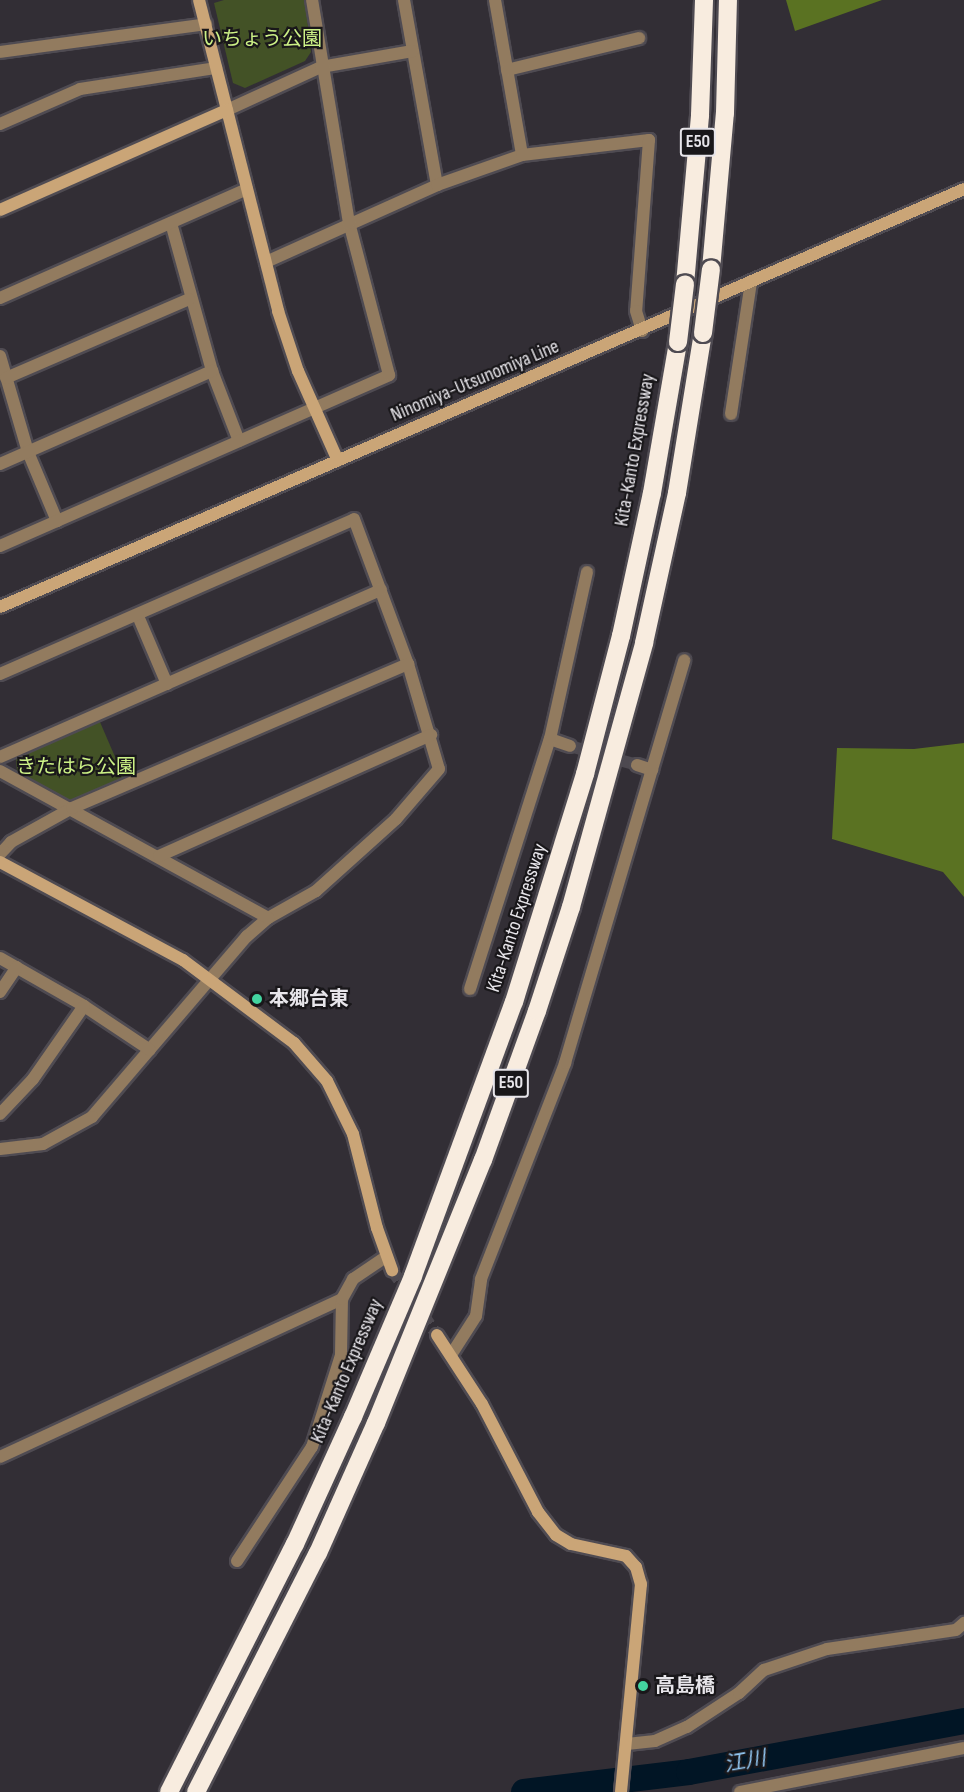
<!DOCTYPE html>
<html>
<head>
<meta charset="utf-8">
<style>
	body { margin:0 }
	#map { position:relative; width:964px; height:1792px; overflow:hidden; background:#322e35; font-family:"Sofia Sans Condensed","Noto Sans JP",sans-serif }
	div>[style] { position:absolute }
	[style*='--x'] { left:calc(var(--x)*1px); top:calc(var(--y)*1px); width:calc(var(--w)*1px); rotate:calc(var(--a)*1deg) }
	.green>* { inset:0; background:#435226 }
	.forest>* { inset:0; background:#5a7222 }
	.river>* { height:26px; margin:-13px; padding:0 13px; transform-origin:13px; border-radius:13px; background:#011525 }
	.street-tunnel>* { height:12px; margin-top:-6px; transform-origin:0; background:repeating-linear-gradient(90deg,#4d4950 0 12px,transparent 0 18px) }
	.secondary-tunnel>* { height:12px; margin-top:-6px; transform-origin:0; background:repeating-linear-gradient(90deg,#4d4950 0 12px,transparent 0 18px) }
	.roads { filter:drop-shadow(2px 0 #4f4b52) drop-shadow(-2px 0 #4f4b52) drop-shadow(0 2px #4f4b52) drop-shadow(0 -2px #4f4b52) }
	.street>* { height:12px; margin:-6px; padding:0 6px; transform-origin:6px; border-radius:6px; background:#927b5f }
	.secondary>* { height:12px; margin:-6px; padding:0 6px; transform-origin:6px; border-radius:6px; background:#caa577 }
	.highway>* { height:18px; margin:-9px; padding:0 9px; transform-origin:9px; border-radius:9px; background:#f8ecdf }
	.bridges { filter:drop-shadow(2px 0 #4f4b52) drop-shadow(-2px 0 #4f4b52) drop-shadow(0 2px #4f4b52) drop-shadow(0 -2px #4f4b52) }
	.highway-bridge>* { height:18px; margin:-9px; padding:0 9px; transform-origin:9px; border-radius:9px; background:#f8ecdf }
	.dots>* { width:16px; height:16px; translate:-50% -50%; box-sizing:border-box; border:3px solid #19171a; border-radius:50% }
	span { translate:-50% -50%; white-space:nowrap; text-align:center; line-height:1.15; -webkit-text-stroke:4.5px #19171a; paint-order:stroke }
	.shield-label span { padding:2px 4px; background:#19171a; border:2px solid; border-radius:4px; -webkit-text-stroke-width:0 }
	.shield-label { font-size:18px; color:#e7e5ea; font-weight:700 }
	.park-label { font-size:20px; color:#ccf186 }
	.street-label { font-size:20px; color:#e7e5ea }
	.poi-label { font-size:20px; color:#e7e5ea; font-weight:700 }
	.left { translate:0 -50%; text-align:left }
	.water-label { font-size:21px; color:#94caf6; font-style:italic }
</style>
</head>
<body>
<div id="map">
	<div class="green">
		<div style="clip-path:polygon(224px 0,305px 0,311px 52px,305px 61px,245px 88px,233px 83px,214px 3px)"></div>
		<div style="clip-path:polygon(100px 722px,125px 780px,81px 800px,69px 800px,17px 771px,16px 758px)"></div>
	</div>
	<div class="forest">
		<div style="clip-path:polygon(786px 0,882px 0,795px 31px)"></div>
		<div style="clip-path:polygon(964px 743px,964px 897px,943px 872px,832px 839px,837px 748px,914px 749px)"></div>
	</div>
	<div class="river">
		<div style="--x:524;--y:1792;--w:166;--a:-6.9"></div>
		<div style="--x:689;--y:1772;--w:280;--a:-10.5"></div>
	</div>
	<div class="street-tunnel">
		<div style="--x:570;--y:746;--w:70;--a:15.8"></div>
	</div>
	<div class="secondary-tunnel">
		<div style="--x:392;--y:1270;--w:79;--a:55.3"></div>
	</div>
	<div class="roads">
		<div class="street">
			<div style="--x:404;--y:0;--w:188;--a:79.9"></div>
			<div style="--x:495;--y:0;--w:157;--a:80.1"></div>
			<div style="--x:0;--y:52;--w:208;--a:-7.7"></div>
			<div style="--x:507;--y:70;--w:136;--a:-13.6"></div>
			<div style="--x:227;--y:110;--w:103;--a:-24.6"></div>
			<div style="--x:321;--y:67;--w:93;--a:-9.9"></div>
			<div style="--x:0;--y:124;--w:87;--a:-23.6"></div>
			<div style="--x:80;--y:89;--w:138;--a:-8.8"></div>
			<div style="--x:171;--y:223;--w:154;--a:74.5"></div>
			<div style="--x:212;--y:371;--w:75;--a:68.9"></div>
			<div style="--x:266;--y:262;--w:188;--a:-24.2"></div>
			<div style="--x:437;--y:185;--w:90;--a:-19.4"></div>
			<div style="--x:522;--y:155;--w:128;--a:-6.7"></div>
			<div style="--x:649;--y:140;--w:171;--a:94.3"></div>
			<div style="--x:636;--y:311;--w:21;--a:73"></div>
			<div style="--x:0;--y:298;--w:270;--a:-23.8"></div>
			<div style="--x:0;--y:356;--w:100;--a:73.7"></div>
			<div style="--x:28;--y:452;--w:75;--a:67.2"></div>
			<div style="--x:6;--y:378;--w:199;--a:-23.3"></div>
			<div style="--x:731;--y:414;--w:134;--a:-81.4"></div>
			<div style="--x:0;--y:464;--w:232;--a:-23.7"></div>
			<div style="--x:0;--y:546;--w:425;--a:-23.7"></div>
			<div style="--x:389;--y:375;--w:157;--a:-104.7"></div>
			<div style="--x:349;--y:223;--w:226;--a:-99.4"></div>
			<div style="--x:138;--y:616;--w:74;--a:66.9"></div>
			<div style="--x:0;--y:674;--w:386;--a:-23.6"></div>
			<div style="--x:354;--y:519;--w:155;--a:69.6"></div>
			<div style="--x:408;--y:664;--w:109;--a:73.6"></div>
			<div style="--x:439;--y:769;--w:66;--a:130.7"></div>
			<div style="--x:396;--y:819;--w:108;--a:138"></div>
			<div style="--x:316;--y:891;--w:55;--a:150.6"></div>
			<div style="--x:268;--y:918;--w:28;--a:139"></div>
			<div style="--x:247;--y:936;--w:238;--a:130.6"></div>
			<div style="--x:92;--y:1117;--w:56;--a:151.1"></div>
			<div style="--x:43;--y:1144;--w:43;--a:173.4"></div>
			<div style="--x:550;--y:739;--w:21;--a:19"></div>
			<div style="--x:0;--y:757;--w:416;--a:-23.7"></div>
			<div style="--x:637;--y:765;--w:16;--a:18"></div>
			<div style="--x:0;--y:771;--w:306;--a:28.7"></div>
			<div style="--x:0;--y:854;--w:16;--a:-47"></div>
			<div style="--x:11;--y:842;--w:70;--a:-29.1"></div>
			<div style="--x:72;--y:808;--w:366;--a:-23.2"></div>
			<div style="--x:159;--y:856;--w:298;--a:-24"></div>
			<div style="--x:0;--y:958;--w:97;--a:29.7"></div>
			<div style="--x:84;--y:1006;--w:79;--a:33.7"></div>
			<div style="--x:470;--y:989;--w:262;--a:-72.3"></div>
			<div style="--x:550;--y:739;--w:171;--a:-77.5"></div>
			<div style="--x:0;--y:992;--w:30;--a:-56"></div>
			<div style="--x:0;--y:1114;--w:48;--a:-46.7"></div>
			<div style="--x:33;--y:1079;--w:89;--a:-55.1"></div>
			<div style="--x:451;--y:1355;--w:46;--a:-57.3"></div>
			<div style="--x:476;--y:1316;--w:37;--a:-82"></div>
			<div style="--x:481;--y:1279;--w:232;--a:-68.7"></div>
			<div style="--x:565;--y:1063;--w:420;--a:-73.5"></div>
			<div style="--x:0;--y:1457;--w:377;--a:-24.8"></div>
			<div style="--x:237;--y:1561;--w:136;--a:-56.7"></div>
			<div style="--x:312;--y:1447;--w:96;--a:-72.5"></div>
			<div style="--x:341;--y:1355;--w:56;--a:-89"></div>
			<div style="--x:342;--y:1299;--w:23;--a:-61"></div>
			<div style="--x:353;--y:1279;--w:40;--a:-34"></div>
			<div style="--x:627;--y:1744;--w:28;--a:-6"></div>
			<div style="--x:655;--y:1741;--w:35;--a:-24"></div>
			<div style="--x:687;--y:1727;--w:62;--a:-33.2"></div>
			<div style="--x:739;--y:1693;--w:34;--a:-43"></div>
			<div style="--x:764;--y:1670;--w:66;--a:-18.4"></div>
			<div style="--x:827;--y:1649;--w:130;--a:-8.4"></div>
			<div style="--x:956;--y:1630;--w:11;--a:-41"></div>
			<div style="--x:740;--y:1792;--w:228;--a:-11.1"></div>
		</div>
		<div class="secondary">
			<div style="--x:199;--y:0;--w:321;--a:75.7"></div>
			<div style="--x:278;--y:311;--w:63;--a:71.6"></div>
			<div style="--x:298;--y:371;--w:98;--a:66"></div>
			<div style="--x:0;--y:210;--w:248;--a:-23.8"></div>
			<div style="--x:0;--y:607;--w:1051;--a:-23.44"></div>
			<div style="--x:0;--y:862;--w:208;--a:28.2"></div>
			<div style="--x:183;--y:960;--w:139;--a:36.8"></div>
			<div style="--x:294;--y:1043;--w:50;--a:49"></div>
			<div style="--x:327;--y:1081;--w:59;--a:63.9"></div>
			<div style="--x:353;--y:1134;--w:97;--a:75.7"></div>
			<div style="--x:377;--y:1228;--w:45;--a:70.3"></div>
			<div style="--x:437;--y:1335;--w:82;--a:56.9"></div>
			<div style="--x:482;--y:1404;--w:122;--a:62.6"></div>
			<div style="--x:538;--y:1512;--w:29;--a:52"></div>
			<div style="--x:556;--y:1535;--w:17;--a:31"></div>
			<div style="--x:571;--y:1544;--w:56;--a:12.3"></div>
			<div style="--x:626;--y:1556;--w:15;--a:48"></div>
			<div style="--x:636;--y:1567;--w:18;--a:74"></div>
			<div style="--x:641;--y:1584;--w:209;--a:95.5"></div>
		</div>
		<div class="highway">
			<div style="--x:711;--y:269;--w:157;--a:-84.9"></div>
			<div style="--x:725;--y:113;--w:113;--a:-88.5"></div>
			<div style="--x:685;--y:284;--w:170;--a:-84.9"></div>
			<div style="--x:700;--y:115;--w:115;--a:-88"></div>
			<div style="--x:169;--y:1792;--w:278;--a:-63.1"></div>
			<div style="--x:295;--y:1544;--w:140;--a:-65.5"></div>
			<div style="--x:353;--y:1417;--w:153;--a:-66.9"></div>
			<div style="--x:413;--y:1276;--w:292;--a:-69.8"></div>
			<div style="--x:514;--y:1002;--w:239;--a:-72.7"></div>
			<div style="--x:585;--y:774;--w:143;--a:-75.4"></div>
			<div style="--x:621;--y:636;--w:146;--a:-77.8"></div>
			<div style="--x:652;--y:493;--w:153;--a:-80.2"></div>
			<div style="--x:196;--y:1792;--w:268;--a:-63"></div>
			<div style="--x:318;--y:1553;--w:142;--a:-66"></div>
			<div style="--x:376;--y:1423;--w:284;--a:-67.9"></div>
			<div style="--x:483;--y:1160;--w:158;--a:-70.1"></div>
			<div style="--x:537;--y:1011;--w:109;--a:-71.9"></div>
			<div style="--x:571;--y:907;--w:274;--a:-74.5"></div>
			<div style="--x:644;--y:643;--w:154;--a:-77.6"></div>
			<div style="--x:677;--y:493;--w:162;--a:-80.8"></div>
		</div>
	</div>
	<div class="bridges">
		<div class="highway-bridge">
			<div style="--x:703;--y:333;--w:64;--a:-82.9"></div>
			<div style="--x:678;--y:342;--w:58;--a:-83.1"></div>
		</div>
	</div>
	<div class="dots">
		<div style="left:257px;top:999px;background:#43d4a0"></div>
		<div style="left:643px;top:1686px;background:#43d4a0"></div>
	</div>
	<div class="shield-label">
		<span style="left:698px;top:142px">E50</span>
		<span style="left:511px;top:1083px">E50</span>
	</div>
	<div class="park-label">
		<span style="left:262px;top:39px">いちょう公園</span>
		<span style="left:76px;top:767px">きたはら公園</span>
	</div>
	<div class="street-label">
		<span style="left:475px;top:381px;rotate:-23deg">Ninomiya-Utsunomiya Line</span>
		<span style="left:635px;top:450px;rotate:-80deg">Kita-Kanto Expressway</span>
		<span style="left:517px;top:918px;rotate:-72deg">Kita-Kanto Expressway</span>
		<span style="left:347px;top:1371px;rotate:-67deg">Kita-Kanto Expressway</span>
	</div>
	<div class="poi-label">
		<span class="left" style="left:269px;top:999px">本郷台東</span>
		<span class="left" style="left:655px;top:1686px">高島橋</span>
	</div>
	<div class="water-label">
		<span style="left:745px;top:1762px;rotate:-10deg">江川</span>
	</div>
</div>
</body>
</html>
